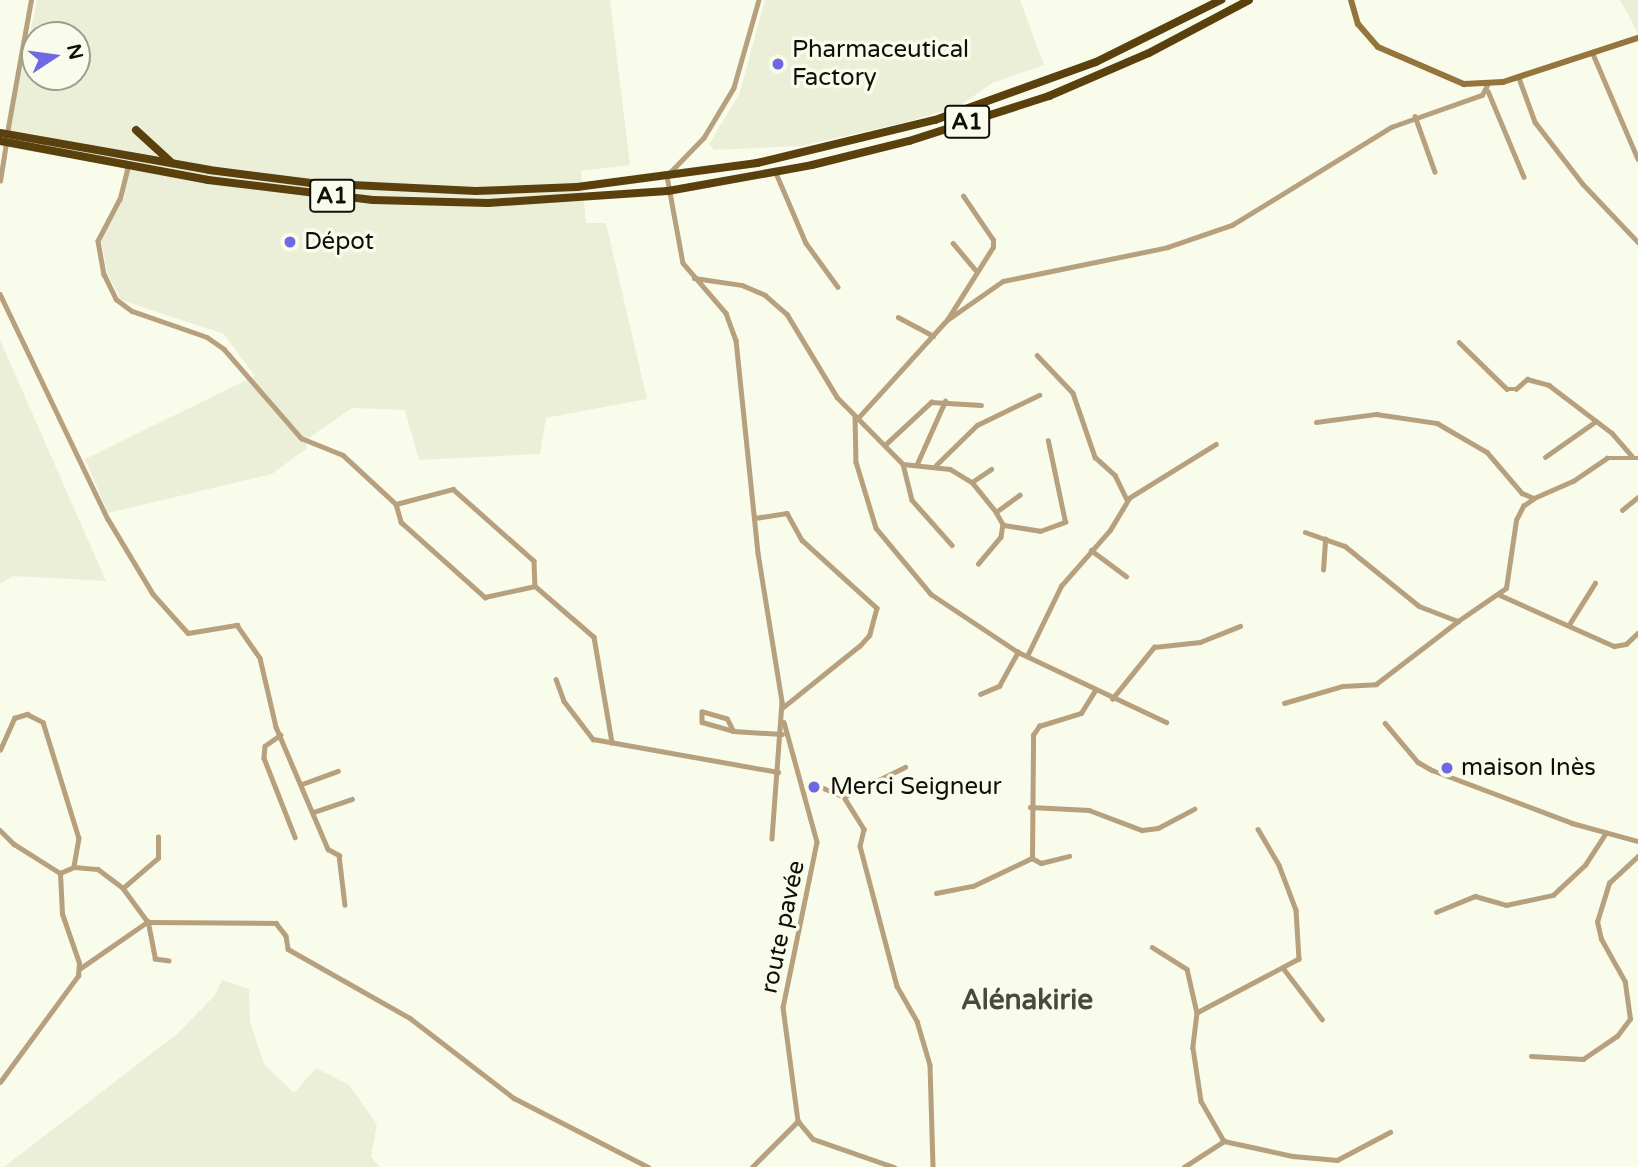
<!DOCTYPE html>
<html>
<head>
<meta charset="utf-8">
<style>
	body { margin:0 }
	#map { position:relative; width:1638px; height:1167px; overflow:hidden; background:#f9fbeb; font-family:"Varela Round",sans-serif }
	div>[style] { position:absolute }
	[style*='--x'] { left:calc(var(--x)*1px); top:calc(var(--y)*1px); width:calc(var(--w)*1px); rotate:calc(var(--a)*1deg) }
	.built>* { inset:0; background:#ecefd8 }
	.street>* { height:4.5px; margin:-2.25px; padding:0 2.25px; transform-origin:2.25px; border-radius:2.25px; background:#b6a07d }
	.secondary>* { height:6px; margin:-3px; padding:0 3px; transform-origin:3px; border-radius:3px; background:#95743d }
	.highway>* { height:8px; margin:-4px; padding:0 4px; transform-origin:4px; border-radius:4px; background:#5a400d }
	.dots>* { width:19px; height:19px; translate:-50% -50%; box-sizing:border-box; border:4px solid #f9fbeb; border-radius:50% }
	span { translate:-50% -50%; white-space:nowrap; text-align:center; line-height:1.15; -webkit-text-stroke:7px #f9fbeb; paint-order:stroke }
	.shield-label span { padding:2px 5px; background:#f9fbeb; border:2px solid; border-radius:5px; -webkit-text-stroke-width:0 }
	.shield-label { font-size:23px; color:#0f0f0a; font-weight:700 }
	.poi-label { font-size:24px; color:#0f0f0a }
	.left { translate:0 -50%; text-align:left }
	.street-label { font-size:24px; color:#0f0f0a }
	.quarter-label { font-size:28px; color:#494a3d; font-weight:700 }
	.north { position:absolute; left:21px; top:21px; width:70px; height:70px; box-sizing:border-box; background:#f9fbeb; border:2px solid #9b9d91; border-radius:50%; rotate:77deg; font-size:19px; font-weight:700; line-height:28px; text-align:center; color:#0f0f0a }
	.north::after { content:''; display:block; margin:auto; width:24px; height:32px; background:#6f68e2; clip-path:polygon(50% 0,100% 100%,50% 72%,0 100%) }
</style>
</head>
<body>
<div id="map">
	<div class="built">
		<div style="clip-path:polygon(evenodd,37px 0,610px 0,630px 165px,581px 171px,586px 223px,606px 223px,647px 399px,546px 418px,540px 454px,419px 460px,405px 410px,352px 408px,306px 440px,307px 448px,272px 474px,108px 513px,85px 459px,255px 376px,224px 334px,121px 300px,107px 273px,101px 238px,125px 196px,124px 167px,0 146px,0 131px,9px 133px,37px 0,35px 35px,77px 35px,77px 77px,35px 77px,35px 35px)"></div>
		<div style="clip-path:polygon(765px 0,1020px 0,1044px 65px,992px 83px,958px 107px,906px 122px,802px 146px,714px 150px,709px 144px,739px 95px)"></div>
		<div style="clip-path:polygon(1620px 0,1638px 0,1638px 33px)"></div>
		<div style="clip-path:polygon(0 340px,106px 581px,13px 576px,0 584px)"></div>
		<div style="clip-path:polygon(222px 980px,249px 989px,250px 1022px,264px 1064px,294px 1093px,316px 1068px,349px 1085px,377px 1124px,371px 1157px,380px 1167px,4px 1167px,177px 1034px,215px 995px)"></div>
	</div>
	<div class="street">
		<div style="--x:759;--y:0;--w:91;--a:105.9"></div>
		<div style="--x:734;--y:88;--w:58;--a:121"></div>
		<div style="--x:704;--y:138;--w:53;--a:134.2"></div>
		<div style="--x:667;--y:176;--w:88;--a:79.6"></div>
		<div style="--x:683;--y:263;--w:66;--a:49.3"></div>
		<div style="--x:726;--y:313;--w:29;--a:70"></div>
		<div style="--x:736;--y:340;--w:214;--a:84.1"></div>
		<div style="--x:758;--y:553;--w:151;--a:80.8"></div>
		<div style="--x:782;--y:702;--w:137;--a:94.2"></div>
		<div style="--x:1593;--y:54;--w:114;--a:66.8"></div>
		<div style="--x:1519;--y:78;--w:47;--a:70"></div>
		<div style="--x:1535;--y:122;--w:78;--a:52.3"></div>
		<div style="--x:1583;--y:184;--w:80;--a:46.5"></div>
		<div style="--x:1488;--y:91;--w:93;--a:67.3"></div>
		<div style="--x:1415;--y:116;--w:59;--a:70.3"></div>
		<div style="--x:7;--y:133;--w:135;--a:-79.8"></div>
		<div style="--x:129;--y:164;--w:36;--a:104"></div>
		<div style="--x:120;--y:199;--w:47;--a:117.6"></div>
		<div style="--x:98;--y:241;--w:34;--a:80"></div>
		<div style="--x:104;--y:274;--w:28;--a:64"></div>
		<div style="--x:116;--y:299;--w:20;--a:37"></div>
		<div style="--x:132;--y:311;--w:79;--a:19.1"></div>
		<div style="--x:207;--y:337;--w:21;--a:35"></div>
		<div style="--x:224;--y:349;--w:118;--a:49.1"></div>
		<div style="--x:301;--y:438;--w:45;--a:22"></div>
		<div style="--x:343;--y:455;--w:72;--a:42.8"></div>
		<div style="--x:396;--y:504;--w:19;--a:74"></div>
		<div style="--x:401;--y:522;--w:113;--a:41.8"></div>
		<div style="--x:485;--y:597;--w:51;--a:-12.4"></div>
		<div style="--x:535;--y:586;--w:78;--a:40.8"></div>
		<div style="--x:594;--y:637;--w:107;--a:80.3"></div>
		<div style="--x:776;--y:173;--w:76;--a:66.8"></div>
		<div style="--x:806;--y:243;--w:54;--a:54"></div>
		<div style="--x:0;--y:181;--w:39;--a:-81"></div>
		<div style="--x:953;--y:243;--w:35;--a:50"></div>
		<div style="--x:694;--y:278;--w:49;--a:8.3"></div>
		<div style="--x:742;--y:285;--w:25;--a:23"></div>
		<div style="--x:765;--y:295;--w:29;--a:41"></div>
		<div style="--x:787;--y:314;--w:97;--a:58.9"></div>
		<div style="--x:837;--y:397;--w:94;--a:45.4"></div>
		<div style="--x:903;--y:464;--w:37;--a:76"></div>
		<div style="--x:912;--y:500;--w:60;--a:48.4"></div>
		<div style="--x:0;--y:294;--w:250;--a:64.4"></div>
		<div style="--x:108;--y:519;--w:87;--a:59"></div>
		<div style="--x:153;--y:594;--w:52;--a:48.1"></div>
		<div style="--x:188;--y:633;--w:50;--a:-9.3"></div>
		<div style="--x:237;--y:625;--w:40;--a:55.1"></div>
		<div style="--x:260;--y:658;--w:71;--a:76.9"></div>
		<div style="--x:276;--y:727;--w:133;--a:66.9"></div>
		<div style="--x:328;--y:849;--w:13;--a:29"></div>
		<div style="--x:339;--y:855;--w:50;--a:83.2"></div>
		<div style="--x:898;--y:317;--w:40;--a:28"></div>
		<div style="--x:947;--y:320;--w:68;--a:-34.9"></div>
		<div style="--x:1003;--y:281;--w:168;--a:-11.6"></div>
		<div style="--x:1168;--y:247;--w:68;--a:-19"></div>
		<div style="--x:1232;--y:225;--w:187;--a:-31.6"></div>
		<div style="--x:1391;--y:127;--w:96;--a:-19.4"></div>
		<div style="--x:1482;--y:95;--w:11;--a:-63"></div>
		<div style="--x:1459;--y:342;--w:67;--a:44.4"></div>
		<div style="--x:1507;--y:389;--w:9;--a:0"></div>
		<div style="--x:1516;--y:389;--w:15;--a:-42"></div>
		<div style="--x:1527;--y:379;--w:23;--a:15"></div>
		<div style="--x:1549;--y:385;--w:79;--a:37.3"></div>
		<div style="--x:1612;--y:433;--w:30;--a:49"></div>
		<div style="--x:1037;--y:355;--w:52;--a:46.5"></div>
		<div style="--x:1073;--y:393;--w:68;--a:71"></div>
		<div style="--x:1095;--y:457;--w:27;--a:42"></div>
		<div style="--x:1115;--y:475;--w:28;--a:64"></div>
		<div style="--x:855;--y:416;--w:46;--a:88.8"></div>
		<div style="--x:856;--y:462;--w:69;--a:73.1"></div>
		<div style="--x:876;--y:528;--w:86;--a:50.2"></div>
		<div style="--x:931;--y:594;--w:105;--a:33.7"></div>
		<div style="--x:1018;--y:652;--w:164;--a:25.3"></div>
		<div style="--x:858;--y:418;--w:132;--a:-47.8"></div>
		<div style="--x:947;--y:320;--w:86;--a:-57.8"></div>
		<div style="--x:993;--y:247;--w:7;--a:-90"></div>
		<div style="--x:993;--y:240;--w:53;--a:-124.3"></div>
		<div style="--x:1316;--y:422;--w:61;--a:-7.6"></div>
		<div style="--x:1376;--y:414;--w:62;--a:8.4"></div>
		<div style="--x:1437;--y:423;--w:58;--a:30.1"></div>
		<div style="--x:1487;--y:452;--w:54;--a:49.5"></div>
		<div style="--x:1522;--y:493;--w:13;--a:23"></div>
		<div style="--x:1534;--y:498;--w:43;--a:-23.6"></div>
		<div style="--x:1573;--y:481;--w:41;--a:-34.1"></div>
		<div style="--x:1607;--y:458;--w:31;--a:0"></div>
		<div style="--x:886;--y:444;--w:62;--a:-43"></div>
		<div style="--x:931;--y:402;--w:50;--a:3.4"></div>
		<div style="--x:1545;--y:457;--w:62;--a:-35.2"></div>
		<div style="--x:903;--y:464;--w:47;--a:6.1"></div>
		<div style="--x:950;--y:469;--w:26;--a:31"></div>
		<div style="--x:972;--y:482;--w:38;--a:51"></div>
		<div style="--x:996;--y:512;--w:14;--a:60"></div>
		<div style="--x:1003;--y:524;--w:13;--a:99"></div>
		<div style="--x:1001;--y:537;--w:35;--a:130"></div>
		<div style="--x:917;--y:464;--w:69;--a:-66"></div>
		<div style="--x:936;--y:465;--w:57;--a:-44.3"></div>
		<div style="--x:977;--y:425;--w:69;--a:-25.8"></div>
		<div style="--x:972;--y:482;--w:23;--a:-34"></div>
		<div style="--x:396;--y:504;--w:59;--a:-14.7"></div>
		<div style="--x:453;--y:489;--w:108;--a:41.6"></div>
		<div style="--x:534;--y:561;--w:25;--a:88"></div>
		<div style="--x:1622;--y:510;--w:21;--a:-39"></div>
		<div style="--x:996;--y:512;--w:29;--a:-36"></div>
		<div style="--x:755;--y:518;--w:32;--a:-9"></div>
		<div style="--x:787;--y:513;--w:31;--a:61"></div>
		<div style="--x:802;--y:540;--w:101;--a:42.2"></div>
		<div style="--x:877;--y:608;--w:28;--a:105"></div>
		<div style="--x:870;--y:635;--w:15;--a:132"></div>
		<div style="--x:860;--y:646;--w:99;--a:141.2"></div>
		<div style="--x:1004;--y:525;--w:36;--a:9"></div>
		<div style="--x:1040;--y:531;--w:27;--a:-20"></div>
		<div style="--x:1065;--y:522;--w:83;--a:-101.9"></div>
		<div style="--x:1305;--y:532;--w:42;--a:19.3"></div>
		<div style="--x:1345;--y:546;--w:95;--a:39"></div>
		<div style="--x:1419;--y:606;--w:42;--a:21"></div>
		<div style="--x:1458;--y:621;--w:58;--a:-34.5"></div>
		<div style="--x:1506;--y:588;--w:69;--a:-81.6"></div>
		<div style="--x:1516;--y:520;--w:16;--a:-63"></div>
		<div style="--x:1523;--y:506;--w:12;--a:-35"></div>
		<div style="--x:1091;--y:550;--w:44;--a:36.6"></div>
		<div style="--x:1323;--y:570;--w:31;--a:-86"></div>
		<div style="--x:1500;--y:595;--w:125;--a:24.1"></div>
		<div style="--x:1614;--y:646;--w:12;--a:-9"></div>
		<div style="--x:1626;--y:644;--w:16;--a:-43"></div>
		<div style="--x:1570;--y:623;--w:47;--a:-58"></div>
		<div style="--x:1027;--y:656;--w:78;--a:-64.1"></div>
		<div style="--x:1061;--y:586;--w:74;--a:-48.8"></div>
		<div style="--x:1110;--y:530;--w:37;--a:-59"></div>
		<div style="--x:1129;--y:498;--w:102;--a:-31.8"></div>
		<div style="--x:556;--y:679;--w:23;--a:70"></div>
		<div style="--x:564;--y:701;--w:48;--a:52.7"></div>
		<div style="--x:593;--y:739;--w:188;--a:10.1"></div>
		<div style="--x:980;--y:694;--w:21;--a:-23"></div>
		<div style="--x:999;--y:686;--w:39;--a:-61"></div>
		<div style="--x:1112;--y:699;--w:67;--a:-51.1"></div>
		<div style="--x:1154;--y:647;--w:46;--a:-6.2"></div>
		<div style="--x:1200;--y:642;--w:43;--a:-21.8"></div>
		<div style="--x:1284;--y:703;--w:61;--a:-16.1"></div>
		<div style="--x:1343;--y:686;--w:33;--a:-3"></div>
		<div style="--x:1376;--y:684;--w:103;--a:-37.5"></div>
		<div style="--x:784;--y:722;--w:124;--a:74.6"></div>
		<div style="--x:817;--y:842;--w:168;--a:101.6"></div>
		<div style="--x:783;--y:1007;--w:115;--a:82.5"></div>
		<div style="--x:798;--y:1121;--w:23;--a:50"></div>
		<div style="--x:813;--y:1139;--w:86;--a:19.1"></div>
		<div style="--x:1385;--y:723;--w:51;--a:49.8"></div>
		<div style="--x:1418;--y:762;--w:16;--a:30"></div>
		<div style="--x:1432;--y:770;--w:150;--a:20.7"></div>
		<div style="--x:1572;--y:823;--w:68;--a:15.3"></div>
		<div style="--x:733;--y:731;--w:13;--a:-117"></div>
		<div style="--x:727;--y:719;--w:26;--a:-164"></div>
		<div style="--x:702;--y:712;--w:10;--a:90"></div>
		<div style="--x:702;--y:722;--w:32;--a:16"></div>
		<div style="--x:733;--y:731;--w:49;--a:3.5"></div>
		<div style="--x:281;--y:735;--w:19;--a:145"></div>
		<div style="--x:265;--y:746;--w:12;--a:95"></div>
		<div style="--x:264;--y:758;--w:85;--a:68.6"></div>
		<div style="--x:0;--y:750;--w:35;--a:-66"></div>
		<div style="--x:14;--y:718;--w:14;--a:-17"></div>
		<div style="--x:27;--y:714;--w:18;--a:27"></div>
		<div style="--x:43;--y:722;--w:121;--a:72.8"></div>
		<div style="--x:79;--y:838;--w:29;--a:100"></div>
		<div style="--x:302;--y:784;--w:38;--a:-20"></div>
		<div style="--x:805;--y:790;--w:16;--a:-11"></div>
		<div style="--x:821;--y:787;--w:25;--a:23"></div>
		<div style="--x:844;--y:797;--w:38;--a:58"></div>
		<div style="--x:864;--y:829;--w:17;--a:103"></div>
		<div style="--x:860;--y:846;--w:145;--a:75.2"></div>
		<div style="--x:897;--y:986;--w:40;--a:60.3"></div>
		<div style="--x:917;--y:1021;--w:46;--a:73.5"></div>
		<div style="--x:930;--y:1065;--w:102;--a:88.3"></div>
		<div style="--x:844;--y:797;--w:68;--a:-26.2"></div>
		<div style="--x:1030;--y:807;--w:59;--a:2.9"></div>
		<div style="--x:1089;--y:810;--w:57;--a:20.7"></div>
		<div style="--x:1142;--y:830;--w:16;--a:-7"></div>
		<div style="--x:1158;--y:828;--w:41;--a:-27.8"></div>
		<div style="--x:314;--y:812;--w:40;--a:-18.9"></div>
		<div style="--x:1258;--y:829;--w:42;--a:59.7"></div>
		<div style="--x:1279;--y:865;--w:48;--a:69.3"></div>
		<div style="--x:1296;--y:910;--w:49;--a:86.5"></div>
		<div style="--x:1299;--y:959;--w:115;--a:152.1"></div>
		<div style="--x:1197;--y:1013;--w:35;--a:97"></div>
		<div style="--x:1193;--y:1048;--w:54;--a:81.4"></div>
		<div style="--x:1201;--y:1101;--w:46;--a:60.1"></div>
		<div style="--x:1224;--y:1141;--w:71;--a:12.3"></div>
		<div style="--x:1293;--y:1156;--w:44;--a:5.2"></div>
		<div style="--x:1337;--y:1160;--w:60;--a:-27.8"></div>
		<div style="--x:0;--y:830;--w:20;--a:45"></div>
		<div style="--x:14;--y:844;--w:54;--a:32.2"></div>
		<div style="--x:1032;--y:858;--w:123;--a:-89.5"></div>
		<div style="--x:1033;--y:735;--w:11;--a:-56"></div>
		<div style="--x:1039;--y:726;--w:44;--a:-17.2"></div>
		<div style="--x:1081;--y:713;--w:26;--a:-58"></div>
		<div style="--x:60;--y:873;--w:15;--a:-23"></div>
		<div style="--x:74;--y:867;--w:24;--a:5"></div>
		<div style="--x:98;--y:869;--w:31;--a:37"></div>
		<div style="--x:123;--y:888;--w:42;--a:53.7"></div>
		<div style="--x:148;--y:922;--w:83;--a:145.3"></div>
		<div style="--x:123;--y:888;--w:46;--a:-40.6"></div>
		<div style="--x:158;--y:858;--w:21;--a:-90"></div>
		<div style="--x:936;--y:893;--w:38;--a:-11"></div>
		<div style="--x:973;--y:886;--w:65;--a:-25.4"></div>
		<div style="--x:1032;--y:858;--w:10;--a:29"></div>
		<div style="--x:1041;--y:863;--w:29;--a:-14"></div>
		<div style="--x:1436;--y:912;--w:42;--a:-22.3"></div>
		<div style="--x:1475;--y:896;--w:32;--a:16"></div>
		<div style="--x:1506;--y:905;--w:48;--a:-12"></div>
		<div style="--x:1553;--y:895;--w:44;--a:-43.2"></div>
		<div style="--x:1585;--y:865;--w:38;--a:-57"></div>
		<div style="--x:1152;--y:947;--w:41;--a:32.2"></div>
		<div style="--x:1187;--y:969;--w:45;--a:77.2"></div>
		<div style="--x:169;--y:961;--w:14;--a:-172"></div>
		<div style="--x:155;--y:959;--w:38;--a:-101"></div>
		<div style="--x:148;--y:922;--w:128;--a:0.4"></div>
		<div style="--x:276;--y:923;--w:16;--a:52"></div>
		<div style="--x:286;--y:936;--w:13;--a:81"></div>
		<div style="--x:288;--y:949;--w:140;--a:29.5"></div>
		<div style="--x:410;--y:1018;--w:131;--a:37.6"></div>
		<div style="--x:514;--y:1098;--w:151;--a:27.2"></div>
		<div style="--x:1284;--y:969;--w:63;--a:52.8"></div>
		<div style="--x:1531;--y:1056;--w:52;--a:3.3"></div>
		<div style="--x:1583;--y:1059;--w:41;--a:-34.1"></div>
		<div style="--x:1617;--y:1036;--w:21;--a:-53"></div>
		<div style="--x:1630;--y:1019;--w:37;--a:-98"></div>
		<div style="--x:1625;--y:982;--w:49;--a:-119.2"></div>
		<div style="--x:1601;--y:939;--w:17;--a:-103"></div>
		<div style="--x:1597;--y:922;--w:41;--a:-72.9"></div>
		<div style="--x:1609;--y:883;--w:40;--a:-43"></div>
		<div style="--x:0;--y:1082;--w:132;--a:-53.7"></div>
		<div style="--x:78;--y:976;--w:13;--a:-86"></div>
		<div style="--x:79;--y:963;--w:52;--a:-109.1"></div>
		<div style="--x:62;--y:914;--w:41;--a:-92.8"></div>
		<div style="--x:752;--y:1167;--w:65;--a:-45"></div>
		<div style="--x:1184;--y:1167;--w:48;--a:-33"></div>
	</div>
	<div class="secondary">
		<div style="--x:1351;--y:0;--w:25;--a:74"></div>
		<div style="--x:1358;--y:24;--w:30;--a:49"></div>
		<div style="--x:1378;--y:47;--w:94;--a:23.3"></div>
		<div style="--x:1464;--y:84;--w:39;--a:-3"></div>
		<div style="--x:1503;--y:82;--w:142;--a:-18.1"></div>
	</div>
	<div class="highway">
		<div style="--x:136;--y:130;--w:49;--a:42.5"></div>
		<div style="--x:0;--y:133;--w:212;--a:10"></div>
		<div style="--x:209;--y:170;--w:103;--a:7.3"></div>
		<div style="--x:311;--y:183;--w:165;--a:2.8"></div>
		<div style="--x:476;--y:191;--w:101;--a:-2.3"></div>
		<div style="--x:577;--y:187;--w:182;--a:-7.6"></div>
		<div style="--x:757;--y:163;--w:183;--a:-13.6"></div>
		<div style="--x:935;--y:120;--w:171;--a:-19.8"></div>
		<div style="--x:1096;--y:62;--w:140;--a:-26.4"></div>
		<div style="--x:0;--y:141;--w:212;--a:10.6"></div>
		<div style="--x:208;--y:180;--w:166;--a:6.9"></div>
		<div style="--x:373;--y:200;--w:115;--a:1.5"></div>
		<div style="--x:488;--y:203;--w:180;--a:-3.8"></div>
		<div style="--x:668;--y:191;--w:146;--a:-10.2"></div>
		<div style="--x:812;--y:165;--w:100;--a:-13.9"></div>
		<div style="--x:909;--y:141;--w:147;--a:-17.8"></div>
		<div style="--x:1049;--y:96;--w:109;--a:-23.3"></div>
		<div style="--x:1149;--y:53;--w:113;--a:-27.9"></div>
	</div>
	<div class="dots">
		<div style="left:778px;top:64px;background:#6f68e2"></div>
		<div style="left:290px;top:242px;background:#6f68e2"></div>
		<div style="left:1447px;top:768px;background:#6f68e2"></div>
		<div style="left:814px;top:787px;background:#6f68e2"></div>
	</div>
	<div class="shield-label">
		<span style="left:967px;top:122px">A1</span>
		<span style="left:332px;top:196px">A1</span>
	</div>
	<div class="poi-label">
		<span class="left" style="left:792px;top:64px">Pharmaceutical<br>Factory</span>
		<span class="left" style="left:304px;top:242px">Dépot</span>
		<span class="left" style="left:1461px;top:768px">maison Inès</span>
		<span class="left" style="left:830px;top:787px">Merci Seigneur</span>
	</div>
	<div class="street-label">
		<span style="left:783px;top:927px;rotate:-78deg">route pavée</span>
	</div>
	<div class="quarter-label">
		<span style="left:1027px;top:1000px">Alénakirie</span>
	</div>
	<div class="north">N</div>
</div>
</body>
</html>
